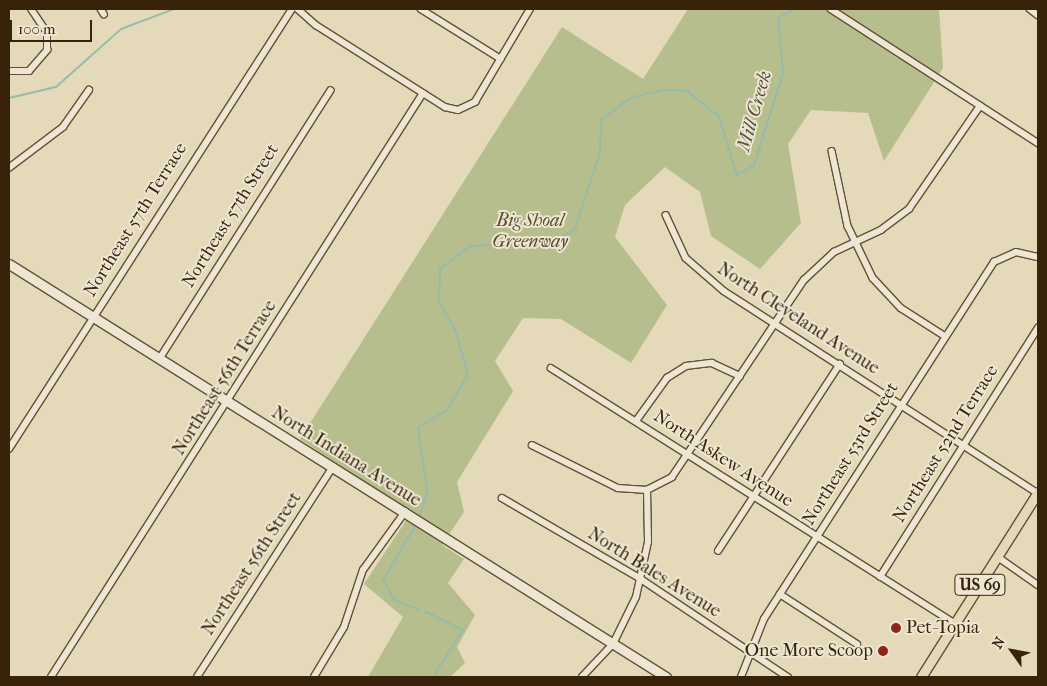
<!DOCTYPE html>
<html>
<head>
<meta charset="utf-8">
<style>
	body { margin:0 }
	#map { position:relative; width:1047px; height:686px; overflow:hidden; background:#e4d9b9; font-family:"IM FELL French Canon",serif }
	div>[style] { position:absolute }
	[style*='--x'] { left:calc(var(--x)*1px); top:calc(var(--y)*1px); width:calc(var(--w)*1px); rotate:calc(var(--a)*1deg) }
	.green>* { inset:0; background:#b7be8d }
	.stream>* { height:2px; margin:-1px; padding:0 1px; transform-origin:1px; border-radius:1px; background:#96bbab }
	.roads { filter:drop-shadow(1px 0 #635035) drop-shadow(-1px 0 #635035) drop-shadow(0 1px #635035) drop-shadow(0 -1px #635035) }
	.street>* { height:5.5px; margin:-2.75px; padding:0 2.75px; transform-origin:2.75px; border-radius:2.75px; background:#ede6d2 }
	.secondary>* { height:9px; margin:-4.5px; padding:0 4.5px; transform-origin:4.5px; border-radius:4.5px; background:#ede6d2 }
	.primary>* { height:9px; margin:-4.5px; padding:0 4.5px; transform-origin:4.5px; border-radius:4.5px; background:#e4d9b9 }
	.dots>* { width:14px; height:14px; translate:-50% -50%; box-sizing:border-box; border:2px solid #ede6d2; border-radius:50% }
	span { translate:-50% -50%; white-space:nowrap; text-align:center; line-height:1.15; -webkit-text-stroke:4px #ede6d2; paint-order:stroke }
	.shield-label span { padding:1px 4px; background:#ede6d2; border:1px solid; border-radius:4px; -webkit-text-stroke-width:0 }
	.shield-label { font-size:16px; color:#382209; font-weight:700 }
	.street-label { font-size:18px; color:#382209 }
	.park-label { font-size:18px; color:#58492a; font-style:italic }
	.poi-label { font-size:18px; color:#382209 }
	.left { translate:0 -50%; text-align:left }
	.right { translate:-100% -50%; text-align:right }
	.water-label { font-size:19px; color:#54503a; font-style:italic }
	.frame { position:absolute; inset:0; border:10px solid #382209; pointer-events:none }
	.north { position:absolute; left:987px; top:626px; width:50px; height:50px; -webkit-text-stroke:4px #ede6d2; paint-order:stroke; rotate:302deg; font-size:14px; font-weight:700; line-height:20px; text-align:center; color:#382209 }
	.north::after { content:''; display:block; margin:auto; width:18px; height:22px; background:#382209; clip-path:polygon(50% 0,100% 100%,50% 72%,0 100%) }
	.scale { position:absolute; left:10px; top:20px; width:82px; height:22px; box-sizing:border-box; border:2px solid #382209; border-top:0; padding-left:6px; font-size:15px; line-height:18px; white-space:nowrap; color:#382209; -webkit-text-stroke:4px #ede6d2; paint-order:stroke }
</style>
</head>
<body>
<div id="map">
	<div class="green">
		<div style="clip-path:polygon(688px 9px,939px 9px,943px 68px,884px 161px,868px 113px,811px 110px,788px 144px,801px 223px,760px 269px,711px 236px,700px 192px,665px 167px,625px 205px,615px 237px,667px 305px,631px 363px,561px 319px,523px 318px,495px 361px,513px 391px,457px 482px,464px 512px,442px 545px,464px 559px,448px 583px,475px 615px,457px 647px,465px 663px,450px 677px,368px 677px,403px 617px,364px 584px,411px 513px,300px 439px,562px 27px,643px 79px)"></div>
	</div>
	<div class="stream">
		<div style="--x:9;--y:98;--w:48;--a:-13.2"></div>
		<div style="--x:56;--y:87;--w:87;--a:-41.7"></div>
		<div style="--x:121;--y:29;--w:57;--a:-20.7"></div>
		<div style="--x:419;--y:519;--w:29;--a:-74"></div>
		<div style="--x:427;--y:491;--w:64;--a:-98.1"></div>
		<div style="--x:418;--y:428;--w:34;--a:-32"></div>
		<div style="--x:447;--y:410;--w:41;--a:-59"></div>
		<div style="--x:468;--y:375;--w:45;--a:-105.6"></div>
		<div style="--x:456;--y:332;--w:35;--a:-119"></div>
		<div style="--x:439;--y:301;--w:32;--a:-88"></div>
		<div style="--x:440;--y:269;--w:39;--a:-37"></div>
		<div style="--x:471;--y:246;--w:80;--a:-2.9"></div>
		<div style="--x:551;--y:242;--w:27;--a:-28"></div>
		<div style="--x:575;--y:229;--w:80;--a:-71.8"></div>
		<div style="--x:600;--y:153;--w:33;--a:-88"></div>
		<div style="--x:601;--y:120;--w:36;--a:-37"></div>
		<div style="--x:630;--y:98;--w:33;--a:-14"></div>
		<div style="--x:662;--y:90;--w:25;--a:2"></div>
		<div style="--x:687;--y:91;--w:41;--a:39.1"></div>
		<div style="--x:719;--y:117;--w:61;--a:72.8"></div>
		<div style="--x:737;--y:175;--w:20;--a:-30"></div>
		<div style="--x:754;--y:165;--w:96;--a:-72.5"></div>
		<div style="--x:783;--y:73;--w:55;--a:-95.2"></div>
		<div style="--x:778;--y:18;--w:18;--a:-29"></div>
		<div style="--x:417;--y:523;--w:66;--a:120.8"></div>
		<div style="--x:383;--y:580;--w:23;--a:61"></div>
		<div style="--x:394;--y:600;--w:26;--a:21"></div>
		<div style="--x:426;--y:612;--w:41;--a:25.9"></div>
		<div style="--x:463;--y:630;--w:56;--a:122.6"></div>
	</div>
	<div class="roads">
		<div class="street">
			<div style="--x:101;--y:9;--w:6;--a:59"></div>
			<div style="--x:298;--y:9;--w:24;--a:42"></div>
			<div style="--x:316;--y:25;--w:153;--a:32.4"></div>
			<div style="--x:445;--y:107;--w:13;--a:13"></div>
			<div style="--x:458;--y:110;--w:19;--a:-25"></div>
			<div style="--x:475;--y:102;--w:108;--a:-59.4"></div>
			<div style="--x:421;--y:9;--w:94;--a:32"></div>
			<div style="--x:831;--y:9;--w:247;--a:32.9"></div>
			<div style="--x:1030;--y:9;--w:10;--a:37"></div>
			<div style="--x:9;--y:71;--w:20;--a:0"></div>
			<div style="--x:29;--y:71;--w:28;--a:-49"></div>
			<div style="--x:47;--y:50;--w:17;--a:-90"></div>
			<div style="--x:47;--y:33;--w:29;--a:-124"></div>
			<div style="--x:832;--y:151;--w:77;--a:78"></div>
			<div style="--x:848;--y:226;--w:58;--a:64.3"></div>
			<div style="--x:873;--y:278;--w:41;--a:47"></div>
			<div style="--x:901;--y:308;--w:52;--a:32.5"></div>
			<div style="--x:9;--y:168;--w:68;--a:-37.2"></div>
			<div style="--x:63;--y:127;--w:45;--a:-54.9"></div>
			<div style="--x:666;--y:215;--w:47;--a:65.1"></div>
			<div style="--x:686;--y:258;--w:50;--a:41"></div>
			<div style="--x:724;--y:291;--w:373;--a:32.8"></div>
			<div style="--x:160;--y:358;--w:317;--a:-57.5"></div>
			<div style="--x:551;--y:368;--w:479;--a:32.3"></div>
			<div style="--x:636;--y:421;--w:53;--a:-54.2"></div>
			<div style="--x:667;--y:378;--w:22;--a:-32"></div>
			<div style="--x:686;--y:366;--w:26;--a:-7"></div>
			<div style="--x:712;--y:363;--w:31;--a:25"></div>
			<div style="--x:532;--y:445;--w:96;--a:26.6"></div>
			<div style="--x:618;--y:488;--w:29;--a:4"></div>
			<div style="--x:647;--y:490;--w:28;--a:-27"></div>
			<div style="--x:672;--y:477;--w:237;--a:-56.2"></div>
			<div style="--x:804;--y:280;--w:41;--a:-43"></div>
			<div style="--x:834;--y:252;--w:52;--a:-25.1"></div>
			<div style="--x:881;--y:230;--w:35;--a:-37"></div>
			<div style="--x:909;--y:209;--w:125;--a:-55.4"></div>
			<div style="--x:9;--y:449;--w:523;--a:-57.25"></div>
			<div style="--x:502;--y:498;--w:161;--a:30.2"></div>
			<div style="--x:641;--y:579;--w:177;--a:33.7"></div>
			<div style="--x:718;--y:551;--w:223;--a:-56.9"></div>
			<div style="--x:998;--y:557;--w:49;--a:35"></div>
			<div style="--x:880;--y:577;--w:295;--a:-57.6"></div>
			<div style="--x:780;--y:594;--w:92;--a:33"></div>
			<div style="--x:51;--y:677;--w:692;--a:-57.5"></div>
			<div style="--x:197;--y:677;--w:249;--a:-57.1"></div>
			<div style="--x:314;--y:677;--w:58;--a:-59"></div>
			<div style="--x:344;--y:627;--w:60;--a:-71.6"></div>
			<div style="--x:363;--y:570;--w:72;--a:-54.1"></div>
			<div style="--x:582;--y:677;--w:45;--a:-46.8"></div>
			<div style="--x:613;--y:644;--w:52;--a:-63.9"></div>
			<div style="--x:636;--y:597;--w:56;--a:-77.7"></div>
			<div style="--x:648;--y:542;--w:52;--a:-91.1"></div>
			<div style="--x:741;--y:677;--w:62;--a:-68.4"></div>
			<div style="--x:764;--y:619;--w:425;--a:-57.2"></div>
			<div style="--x:994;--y:262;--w:24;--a:-24"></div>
			<div style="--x:1016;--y:252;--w:23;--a:13"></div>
		</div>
		<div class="secondary">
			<div style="--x:9;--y:264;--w:776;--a:32.15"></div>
		</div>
		<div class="primary">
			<div style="--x:921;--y:677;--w:219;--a:-57.7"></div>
		</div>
	</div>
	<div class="dots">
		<div style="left:896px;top:628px;background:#8f2418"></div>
		<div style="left:883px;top:651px;background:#8f2418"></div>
	</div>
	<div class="shield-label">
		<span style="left:980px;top:585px">US 69</span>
	</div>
	<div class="street-label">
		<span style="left:231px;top:216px;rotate:-58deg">Northeast 57th Street</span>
		<span style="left:136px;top:220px;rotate:-58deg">Northeast 57th Terrace</span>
		<span style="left:798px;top:319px;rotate:33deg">North Cleveland Avenue</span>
		<span style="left:225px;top:378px;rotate:-58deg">Northeast 56th Terrace</span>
		<span style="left:946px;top:444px;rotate:-58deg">Northeast 52nd Terrace</span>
		<span style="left:851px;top:454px;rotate:-58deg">Northeast 53rd Street</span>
		<span style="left:346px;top:457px;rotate:32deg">North Indiana Avenue</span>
		<span style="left:723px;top:459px;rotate:33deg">North Askew Avenue</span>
		<span style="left:252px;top:564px;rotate:-57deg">Northeast 56th Street</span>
		<span style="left:654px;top:573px;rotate:32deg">North Bales Avenue</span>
	</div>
	<div class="park-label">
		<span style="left:530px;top:232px">Big Shoal<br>Greenway</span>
	</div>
	<div class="poi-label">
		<span class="left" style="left:906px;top:628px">Pet-Topia</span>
		<span class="right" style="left:873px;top:651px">One More Scoop</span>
	</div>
	<div class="water-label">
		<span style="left:755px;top:111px;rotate:-74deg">Mill Creek</span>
	</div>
	<div class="frame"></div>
	<div class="north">N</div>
	<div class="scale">100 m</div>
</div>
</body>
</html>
